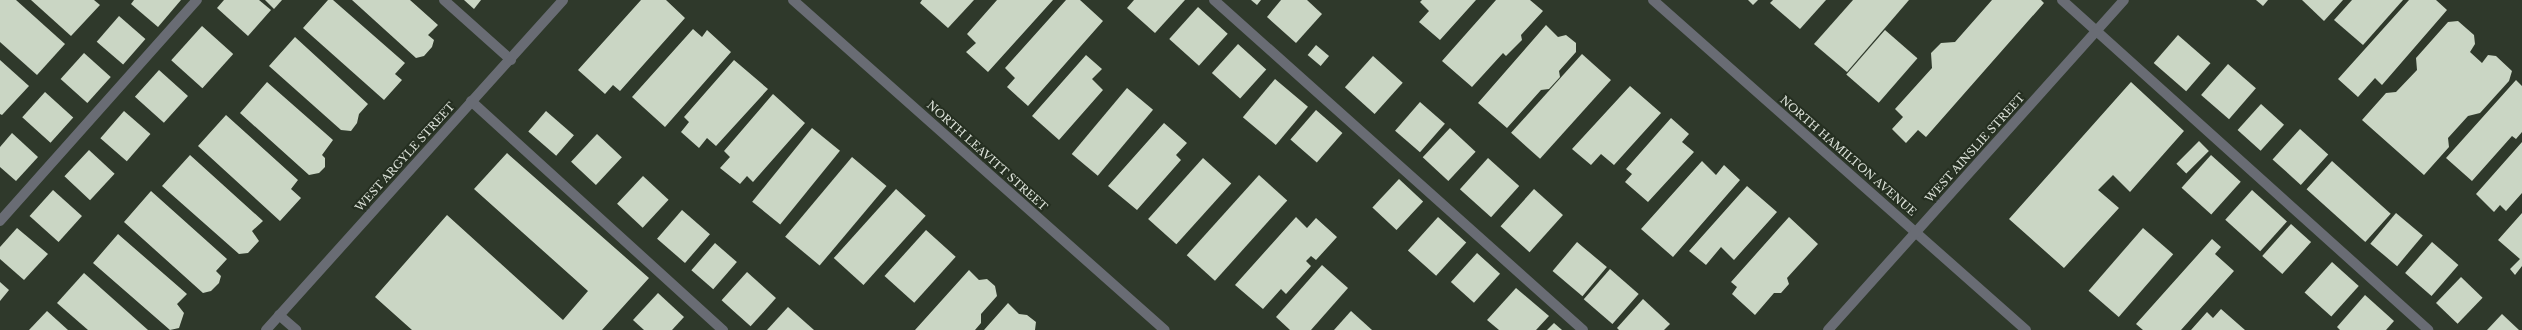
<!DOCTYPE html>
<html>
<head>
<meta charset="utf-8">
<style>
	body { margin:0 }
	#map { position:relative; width:2522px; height:330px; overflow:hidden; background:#2f392b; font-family:"Libre Baskerville",serif }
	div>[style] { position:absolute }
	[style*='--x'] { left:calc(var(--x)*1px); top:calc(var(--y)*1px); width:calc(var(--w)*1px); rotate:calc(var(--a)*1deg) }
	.building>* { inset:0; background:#cad6c4; transform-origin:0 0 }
	.minor>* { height:10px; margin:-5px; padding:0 5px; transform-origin:5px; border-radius:5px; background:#696c74 }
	span { translate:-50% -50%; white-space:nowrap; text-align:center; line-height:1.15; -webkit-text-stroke:4px #252f21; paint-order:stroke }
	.street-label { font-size:11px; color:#dde3da }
</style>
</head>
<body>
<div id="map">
	<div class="building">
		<div style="clip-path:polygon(0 0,16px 0,65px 44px,37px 75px,0 42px)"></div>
		<div style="clip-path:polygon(31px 0,94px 0,100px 5px,71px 36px)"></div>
		<div style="clip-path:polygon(134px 0,181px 0,158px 27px,131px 4px)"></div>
		<div style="clip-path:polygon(224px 0,259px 0,271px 10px,248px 36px,217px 8px)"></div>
		<div style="clip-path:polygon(265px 0,282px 0,274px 9px)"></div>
		<div style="clip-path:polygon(328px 0,333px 0,405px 63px,395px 74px,402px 80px,384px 100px,303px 28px)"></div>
		<div style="clip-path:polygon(352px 0,410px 0,438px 25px,428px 35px,434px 40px,432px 47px,424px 56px,416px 58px)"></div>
		<div style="clip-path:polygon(464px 0,481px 0,474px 9px)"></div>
		<div style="clip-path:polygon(641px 0,666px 0,685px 18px,620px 91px,613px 85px,605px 94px,578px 70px)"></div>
		<div style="clip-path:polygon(922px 0,974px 0,948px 28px,920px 3px)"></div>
		<div style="clip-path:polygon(997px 0,1053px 0,988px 72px,966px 52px,976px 43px,967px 34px)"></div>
		<div style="clip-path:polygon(1066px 0,1080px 0,1103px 21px,1028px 106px,1007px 87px,1015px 78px,1005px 68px)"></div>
		<div style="clip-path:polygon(1134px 0,1185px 0,1155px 33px,1127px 8px)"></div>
		<div style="clip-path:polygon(1251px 0,1261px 0,1257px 5px)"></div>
		<div style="clip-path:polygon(1281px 0,1307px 0,1322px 14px,1296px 43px,1267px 17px)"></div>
		<div style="clip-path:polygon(1422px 0,1476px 0,1440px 40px,1419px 22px,1429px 11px,1420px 2px)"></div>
		<div style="clip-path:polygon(1496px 0,1530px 0,1543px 11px,1521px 35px,1522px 40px,1506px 56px,1503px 53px,1472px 87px,1442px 61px)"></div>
		<div style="clip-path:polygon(1748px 0,1758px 0,1753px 5px)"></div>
		<div style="clip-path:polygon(1773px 0,1826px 0,1800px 29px,1770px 3px)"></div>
		<div style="clip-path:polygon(1853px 0,1909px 0,1847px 72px,1814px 44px)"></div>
		<div style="clip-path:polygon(1992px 0,2041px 0,2044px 3px,1926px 137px,1918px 130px,1906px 143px,1892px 129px,1903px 117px,1895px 109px,1932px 68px,1931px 53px,1941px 43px,1955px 42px)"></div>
		<div style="clip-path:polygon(2256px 0,2268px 0,2263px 6px)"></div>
		<div style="clip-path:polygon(2302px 0,2343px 0,2324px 21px)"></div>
		<div style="clip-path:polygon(2352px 0,2403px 0,2363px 45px,2334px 20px)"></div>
		<div style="clip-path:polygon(2409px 0,2436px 0,2447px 10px,2382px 85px,2375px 78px,2358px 97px,2338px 79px)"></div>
		<div style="left:1198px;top:7px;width:40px;height:43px;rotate:42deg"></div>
		<div style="left:119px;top:16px;width:35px;height:34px;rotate:41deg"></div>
		<div style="clip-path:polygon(2458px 21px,2474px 35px,2475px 44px,2470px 52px,2482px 63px,2488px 55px,2496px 56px,2512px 71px,2509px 81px,2480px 113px,2468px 116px,2448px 138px,2449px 147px,2424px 175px,2362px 120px,2386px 93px,2396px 92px,2417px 70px,2416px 58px,2448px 22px)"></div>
		<div style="clip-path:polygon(1546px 25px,1558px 37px,1566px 35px,1576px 43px,1576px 52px,1559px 71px,1560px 77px,1549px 89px,1541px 90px,1507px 128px,1478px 103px)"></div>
		<div style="left:202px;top:26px;width:42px;height:46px;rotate:42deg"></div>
		<div style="clip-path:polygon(693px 29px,702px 37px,707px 30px,731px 52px,665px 127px,632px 97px)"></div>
		<div style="left:1885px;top:30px;width:43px;height:59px;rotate:41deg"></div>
		<div style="left:2178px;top:35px;width:43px;height:37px;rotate:41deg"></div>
		<div style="clip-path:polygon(295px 37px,368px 104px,359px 114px,357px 123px,351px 131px,341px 130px,269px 66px)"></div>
		<div style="left:1238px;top:44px;width:38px;height:39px;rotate:42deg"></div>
		<div style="left:1316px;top:45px;width:17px;height:13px;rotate:40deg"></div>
		<div style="left:84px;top:53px;width:36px;height:35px;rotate:42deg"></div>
		<div style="left:1582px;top:54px;width:39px;height:106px;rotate:42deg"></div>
		<div style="clip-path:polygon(1086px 55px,1102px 69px,1092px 79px,1103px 90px,1059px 140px,1032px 116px)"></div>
		<div style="left:1373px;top:56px;width:40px;height:42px;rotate:42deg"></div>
		<div style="clip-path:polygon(0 60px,29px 86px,2px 115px,0 114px)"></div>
		<div style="clip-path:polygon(734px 60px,768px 89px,716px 146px,707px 138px,699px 148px,681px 132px,689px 122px,684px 117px)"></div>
		<div style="left:2228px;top:64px;width:37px;height:41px;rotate:41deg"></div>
		<div style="left:159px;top:70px;width:39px;height:36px;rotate:42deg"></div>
		<div style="left:1275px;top:79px;width:43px;height:50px;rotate:40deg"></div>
		<div style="clip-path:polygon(2516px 80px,2522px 86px,2522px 132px,2516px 139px,2512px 136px,2472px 181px,2446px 158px)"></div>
		<div style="clip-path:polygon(267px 82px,333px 140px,322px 155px,325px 158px,325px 167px,319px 173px,309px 175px,240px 113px)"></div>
		<div style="clip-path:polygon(2131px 82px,2184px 131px,2130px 192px,2113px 175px,2098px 190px,2119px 208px,2064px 268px,2009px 219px)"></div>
		<div style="clip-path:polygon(1630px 86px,1661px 113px,1614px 165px,1601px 154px,1591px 165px,1572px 149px)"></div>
		<div style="left:1127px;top:88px;width:34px;height:86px;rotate:40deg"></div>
		<div style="left:45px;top:92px;width:38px;height:34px;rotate:42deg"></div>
		<div style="clip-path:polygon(773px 94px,805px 123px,753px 182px,747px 176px,740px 184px,720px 168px,730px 157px,724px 151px)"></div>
		<div style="left:1420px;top:102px;width:33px;height:38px;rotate:41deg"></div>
		<div style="left:2261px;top:104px;width:31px;height:35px;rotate:42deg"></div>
		<div style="left:1316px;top:110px;width:35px;height:39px;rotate:41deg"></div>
		<div style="left:124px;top:111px;width:35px;height:36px;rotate:41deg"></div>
		<div style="left:546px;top:111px;width:37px;height:27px;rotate:41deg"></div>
		<div style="clip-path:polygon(226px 115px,298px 180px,291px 189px,301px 198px,280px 221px,198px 146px)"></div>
		<div style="clip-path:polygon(1671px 118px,1689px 134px,1682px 142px,1694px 152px,1648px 202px,1625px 182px,1632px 174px,1626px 169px)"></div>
		<div style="clip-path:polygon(1164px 123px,1187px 143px,1176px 155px,1181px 160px,1137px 210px,1108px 186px)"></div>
		<div style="left:812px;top:128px;width:36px;height:95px;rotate:39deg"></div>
		<div style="left:1450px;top:128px;width:35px;height:40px;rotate:43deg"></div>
		<div style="left:2300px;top:129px;width:38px;height:41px;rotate:42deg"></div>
		<div style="clip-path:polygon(12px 133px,38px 157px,16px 181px,0 167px,0 147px)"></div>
		<div style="left:597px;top:134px;width:34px;height:38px;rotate:43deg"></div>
		<div style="left:2199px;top:141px;width:14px;height:32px;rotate:45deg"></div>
		<div style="clip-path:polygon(2522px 142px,2522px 193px,2506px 211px,2500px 205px,2494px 212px,2476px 194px)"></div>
		<div style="left:89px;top:150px;width:35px;height:36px;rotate:43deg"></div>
		<div style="clip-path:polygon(507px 153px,649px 278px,602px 330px,412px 330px,375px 297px,447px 215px,563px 320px,588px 291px,474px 189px)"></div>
		<div style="clip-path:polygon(190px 155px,263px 221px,252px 231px,259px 241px,248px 253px,239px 254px,162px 186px)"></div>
		<div style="left:2211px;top:155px;width:40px;height:44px;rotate:42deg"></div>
		<div style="left:852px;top:157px;width:45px;height:104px;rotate:40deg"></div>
		<div style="left:1203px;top:158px;width:38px;height:82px;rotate:42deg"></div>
		<div style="left:1488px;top:158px;width:42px;height:42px;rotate:42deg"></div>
		<div style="clip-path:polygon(1702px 161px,1716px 175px,1724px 165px,1740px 180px,1673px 257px,1641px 229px)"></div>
		<div style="left:2332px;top:161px;width:79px;height:38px;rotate:42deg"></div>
		<div style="left:1259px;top:175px;width:38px;height:108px;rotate:42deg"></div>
		<div style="left:643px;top:176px;width:35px;height:38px;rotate:43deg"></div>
		<div style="left:1399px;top:179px;width:33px;height:39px;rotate:43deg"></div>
		<div style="clip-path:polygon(1747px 186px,1777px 212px,1734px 260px,1721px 247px,1706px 265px,1689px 251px)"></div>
		<div style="left:896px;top:189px;width:40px;height:93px;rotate:42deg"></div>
		<div style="left:1534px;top:189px;width:39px;height:50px;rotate:42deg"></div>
		<div style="left:53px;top:190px;width:39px;height:35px;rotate:42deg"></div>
		<div style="left:2252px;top:190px;width:47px;height:40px;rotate:42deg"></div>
		<div style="clip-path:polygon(151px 191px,227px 259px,216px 271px,221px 276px,219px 283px,211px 291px,203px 293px,124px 222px)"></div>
		<div style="left:682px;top:210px;width:37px;height:38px;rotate:41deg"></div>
		<div style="left:2396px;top:213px;width:35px;height:40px;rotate:40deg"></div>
		<div style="clip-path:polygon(2522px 213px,2522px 266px,2515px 275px,2510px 269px,2520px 259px,2498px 240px)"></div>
		<div style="clip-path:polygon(1296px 217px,1307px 228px,1316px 218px,1337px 237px,1316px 260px,1311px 256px,1306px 261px,1311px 266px,1286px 294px,1281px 289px,1263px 309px,1235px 285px)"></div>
		<div style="left:1438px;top:217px;width:38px;height:45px;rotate:42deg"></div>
		<div style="clip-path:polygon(1789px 217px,1818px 244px,1787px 278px,1789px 284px,1781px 293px,1774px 293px,1755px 315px,1732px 294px,1737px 287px,1731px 282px)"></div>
		<div style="left:2291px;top:224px;width:27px;height:43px;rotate:42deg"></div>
		<div style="clip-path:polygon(17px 228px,48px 254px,24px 280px,0 259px,0 247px)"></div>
		<div style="left:2143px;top:228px;width:40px;height:83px;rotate:41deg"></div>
		<div style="left:926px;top:230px;width:40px;height:62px;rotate:42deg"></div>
		<div style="clip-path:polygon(118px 234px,187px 294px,177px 304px,184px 313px,179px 328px,170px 330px,93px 263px)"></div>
		<div style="clip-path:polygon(2212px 239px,2221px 247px,2215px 254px,2234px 271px,2181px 330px,2143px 330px,2136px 324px)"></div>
		<div style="left:1577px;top:242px;width:39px;height:38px;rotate:40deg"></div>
		<div style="left:2432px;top:242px;width:35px;height:41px;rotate:41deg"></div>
		<div style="left:715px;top:243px;width:29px;height:36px;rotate:41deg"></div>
		<div style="left:1477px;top:253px;width:31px;height:39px;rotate:42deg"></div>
		<div style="left:2332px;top:262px;width:36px;height:41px;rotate:42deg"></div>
		<div style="clip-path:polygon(1322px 265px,1348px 288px,1311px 330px,1290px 330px,1276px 317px)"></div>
		<div style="left:1610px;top:269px;width:38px;height:40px;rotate:41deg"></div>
		<div style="clip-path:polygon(969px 270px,979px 280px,987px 279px,995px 286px,997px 296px,981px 314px,981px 323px,975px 330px,915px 330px)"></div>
		<div style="left:747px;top:272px;width:39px;height:38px;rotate:42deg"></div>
		<div style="clip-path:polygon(84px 273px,148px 330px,88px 330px,57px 303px)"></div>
		<div style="left:2461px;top:277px;width:30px;height:36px;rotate:44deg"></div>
		<div style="clip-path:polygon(0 282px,9px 290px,0 301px)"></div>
		<div style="clip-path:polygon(1516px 288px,1549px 316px,1536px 330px,1499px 330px,1487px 320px)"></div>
		<div style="clip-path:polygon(658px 293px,684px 317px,672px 330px,644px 330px,633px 320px)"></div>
		<div style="clip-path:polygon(2365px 295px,2394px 321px,2386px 330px,2340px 330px,2337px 327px)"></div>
		<div style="clip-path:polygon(1643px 299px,1670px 324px,1664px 330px,1619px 330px,1617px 328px)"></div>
		<div style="clip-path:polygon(1008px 303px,1019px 314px,1027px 315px,1036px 322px,1035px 330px,984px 330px)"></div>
		<div style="clip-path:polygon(788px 307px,814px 330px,767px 330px)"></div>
		<div style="clip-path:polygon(2221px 309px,2245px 330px,2191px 330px,2207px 312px,2213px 318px)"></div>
		<div style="clip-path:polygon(47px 311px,68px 330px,29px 330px)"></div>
		<div style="clip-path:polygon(1351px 311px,1372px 330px,1334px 330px)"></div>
		<div style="clip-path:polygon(2502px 314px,2519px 330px,2487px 330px)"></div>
		<div style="clip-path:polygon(1554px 323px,1562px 330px,1547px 330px)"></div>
	</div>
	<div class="minor">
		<div style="--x:444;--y:0;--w:90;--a:41.8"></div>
		<div style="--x:793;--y:0;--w:497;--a:41.6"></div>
		<div style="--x:1214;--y:0;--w:495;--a:41.8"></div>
		<div style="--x:1653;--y:0;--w:498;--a:41.5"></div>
		<div style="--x:2062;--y:0;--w:493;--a:42"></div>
		<div style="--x:471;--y:101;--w:341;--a:42.3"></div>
		<div style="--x:0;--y:221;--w:296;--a:-48.3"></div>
		<div style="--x:279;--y:315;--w:23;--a:41"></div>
		<div style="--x:266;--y:330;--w:444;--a:-48"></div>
		<div style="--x:1828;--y:330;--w:443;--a:-48.1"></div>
	</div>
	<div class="street-label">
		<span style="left:1975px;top:148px;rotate:-48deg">WEST AINSLIE STREET</span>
		<span style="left:987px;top:156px;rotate:42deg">NORTH LEAVITT STREET</span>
		<span style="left:1848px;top:156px;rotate:41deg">NORTH HAMILTON AVENUE</span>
		<span style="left:405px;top:157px;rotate:-48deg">WEST ARGYLE STREET</span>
	</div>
</div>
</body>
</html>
